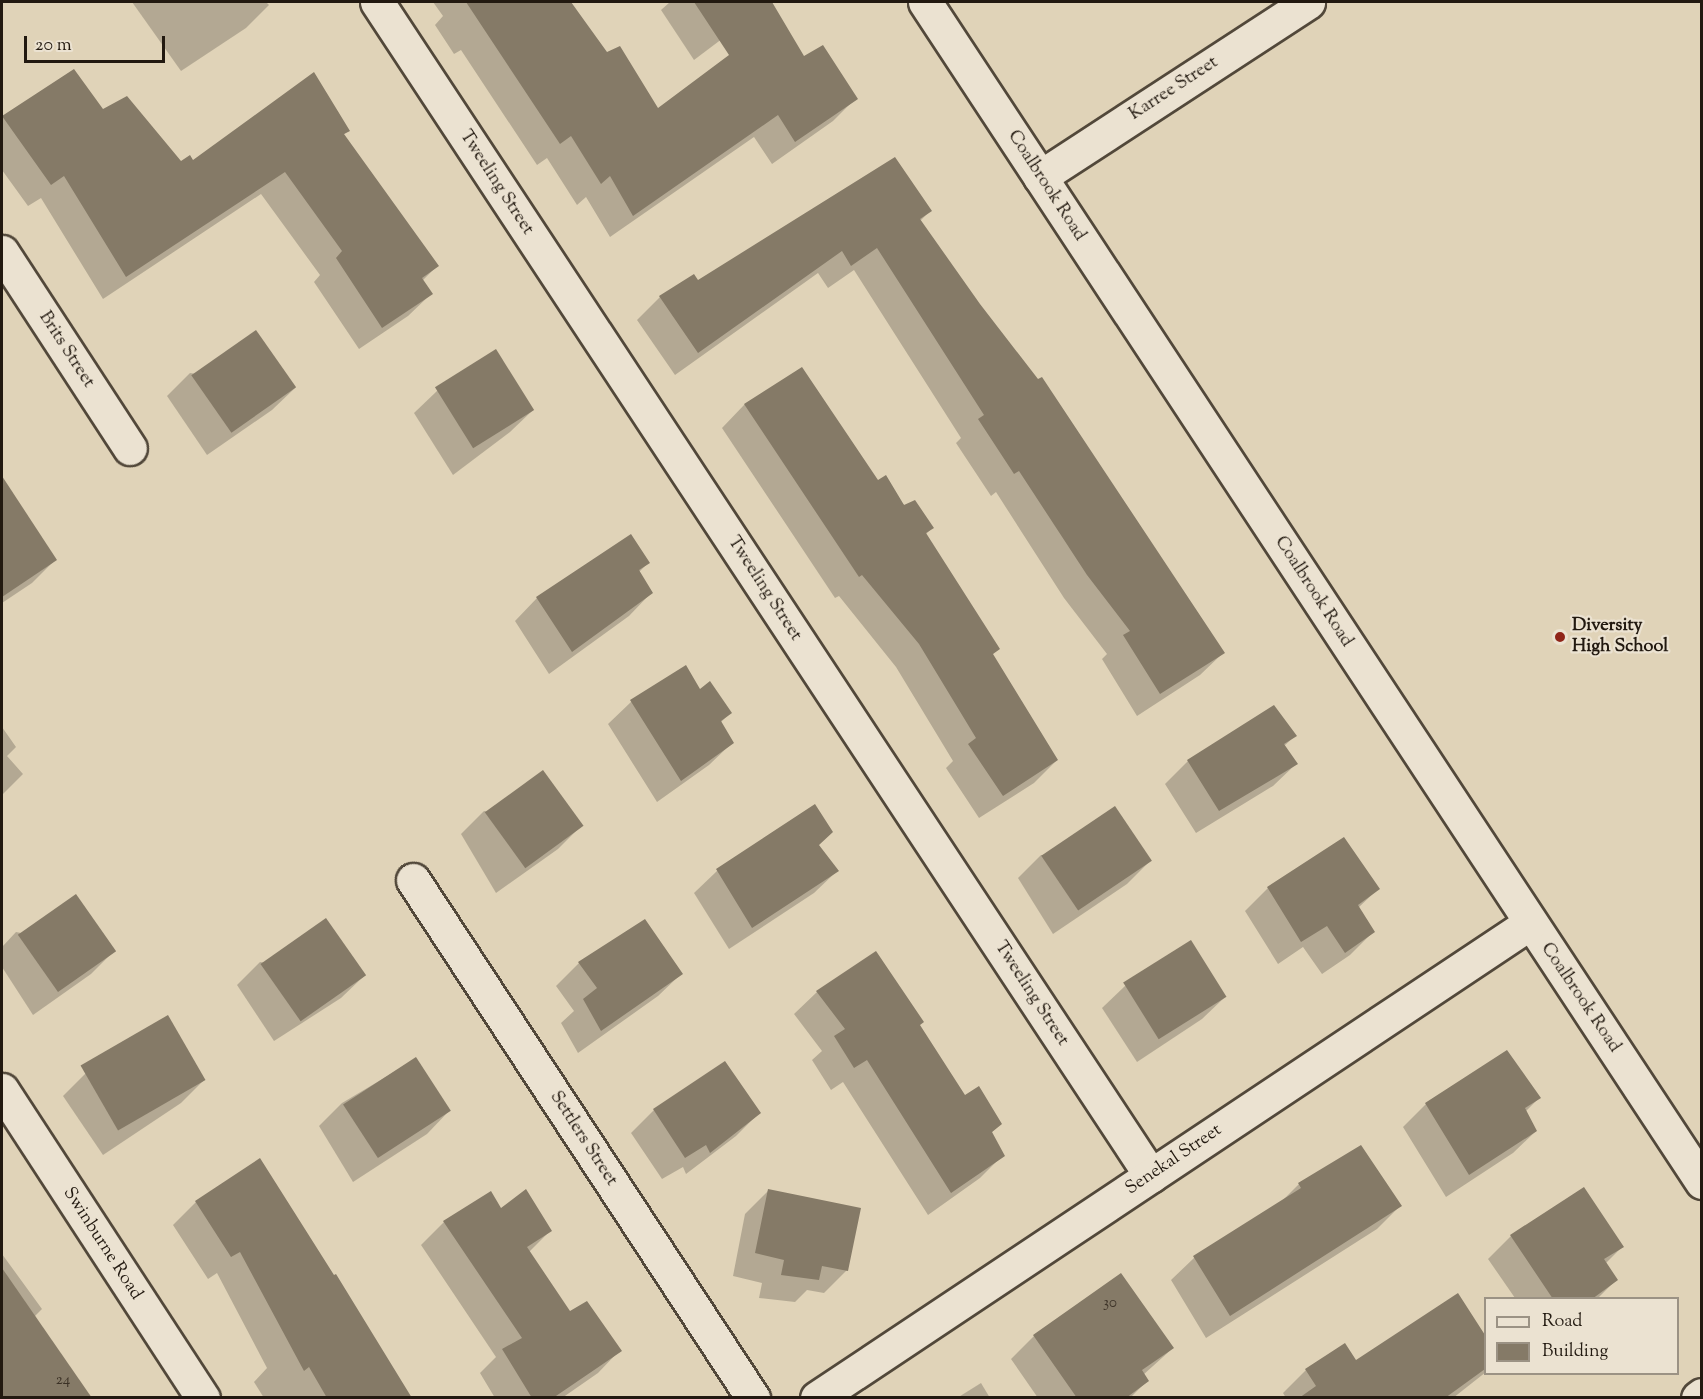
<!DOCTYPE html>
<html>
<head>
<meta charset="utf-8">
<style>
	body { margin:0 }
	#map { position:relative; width:1703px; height:1399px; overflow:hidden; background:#e0d3b8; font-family:"Sorts Mill Goudy",serif }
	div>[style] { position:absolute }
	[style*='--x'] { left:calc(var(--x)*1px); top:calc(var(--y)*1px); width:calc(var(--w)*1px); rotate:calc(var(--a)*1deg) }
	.shadow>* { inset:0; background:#0003 }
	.building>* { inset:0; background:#857a67; transform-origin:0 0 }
	.roads { filter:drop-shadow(2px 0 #52483a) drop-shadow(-2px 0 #52483a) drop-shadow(0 2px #52483a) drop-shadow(0 -2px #52483a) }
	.minor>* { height:33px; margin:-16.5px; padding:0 16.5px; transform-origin:16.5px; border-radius:16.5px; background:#ebe2d1 }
	.dots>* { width:16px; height:16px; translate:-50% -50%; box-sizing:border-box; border:3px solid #ebe2d1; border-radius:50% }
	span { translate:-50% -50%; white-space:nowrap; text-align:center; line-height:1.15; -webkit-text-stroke:4.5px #ebe2d1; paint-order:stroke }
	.number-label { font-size:15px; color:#3b3126 }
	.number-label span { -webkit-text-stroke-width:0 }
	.street-label { font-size:18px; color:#221910 }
	.poi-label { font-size:18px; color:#221910; font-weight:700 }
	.left { translate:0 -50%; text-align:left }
	.frame { position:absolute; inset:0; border:3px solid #221910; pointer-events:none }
	.legend { position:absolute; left:1484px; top:1297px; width:195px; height:78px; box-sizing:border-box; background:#ebe2d1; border:2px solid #9b9284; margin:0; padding:8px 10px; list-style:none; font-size:18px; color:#221910 }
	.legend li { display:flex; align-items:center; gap:12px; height:30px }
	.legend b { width:30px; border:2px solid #9b9284 }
	.scale { position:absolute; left:24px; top:36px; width:141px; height:27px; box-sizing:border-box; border:3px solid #221910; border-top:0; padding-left:8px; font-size:18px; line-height:21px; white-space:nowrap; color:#221910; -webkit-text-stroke:4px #ebe2d1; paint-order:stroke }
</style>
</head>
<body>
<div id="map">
	<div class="shadow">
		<div style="clip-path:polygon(132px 2px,266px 2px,269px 5px,246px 28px,181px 71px)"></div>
		<div style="clip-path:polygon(433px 2px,569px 2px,607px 54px,642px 156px,823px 47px,856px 98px,833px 121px,772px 164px,754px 137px,610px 237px,586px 197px,577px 205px,547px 158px,537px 165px,461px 50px,454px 54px,435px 25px,443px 16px)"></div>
		<div style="clip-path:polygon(670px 2px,771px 2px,694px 60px,661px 10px)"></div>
		<div style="clip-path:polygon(73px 71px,102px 111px,181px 163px,348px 131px,343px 135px,437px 266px,422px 281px,431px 294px,408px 316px,359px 349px,314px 282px,320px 275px,261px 194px,103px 299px,41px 198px,28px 206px,2px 170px,2px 117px)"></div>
		<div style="clip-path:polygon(930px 211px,920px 221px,1223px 653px,1200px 675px,1137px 716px,1102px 659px,1107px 654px,1064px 598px,996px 492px,991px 496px,956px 443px,961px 438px,854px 270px,828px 288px,818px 273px,675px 375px,637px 320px,660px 297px,697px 282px)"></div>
		<div style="clip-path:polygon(495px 351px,533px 410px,510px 432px,453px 475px,414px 413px,437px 391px)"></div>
		<div style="clip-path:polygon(802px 369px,877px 482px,932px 528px,925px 535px,992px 655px,1057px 760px,1034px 783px,979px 818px,946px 768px,953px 761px,896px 667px,839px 596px,835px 598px,722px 428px,744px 405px)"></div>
		<div style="clip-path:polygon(190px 373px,295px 388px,272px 410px,207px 455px,167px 396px)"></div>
		<div style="clip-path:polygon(5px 484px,55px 560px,32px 583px,2px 603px,2px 486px)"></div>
		<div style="clip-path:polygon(648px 563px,639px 572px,651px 593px,629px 616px,549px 674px,515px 621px,537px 598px)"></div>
		<div style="clip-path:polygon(700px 692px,730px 713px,720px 723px,732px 743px,709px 765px,657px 802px,608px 724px,631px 702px)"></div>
		<div style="clip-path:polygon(2px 727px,16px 747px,7px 756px,23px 774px,2px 795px)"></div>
		<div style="clip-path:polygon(1295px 736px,1283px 747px,1296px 764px,1273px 786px,1196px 833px,1165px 784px,1188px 761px)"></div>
		<div style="clip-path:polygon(484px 811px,581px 826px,558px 849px,496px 893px,461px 834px)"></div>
		<div style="clip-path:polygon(817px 846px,837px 871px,814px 893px,729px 949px,694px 893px,717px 871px)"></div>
		<div style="clip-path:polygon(1041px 855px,1150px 861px,1127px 884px,1053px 934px,1018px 878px)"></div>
		<div style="clip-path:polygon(1268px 888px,1378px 889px,1358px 908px,1373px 932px,1350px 955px,1322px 974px,1303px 947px,1278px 964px,1245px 911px)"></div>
		<div style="clip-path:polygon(645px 922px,681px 974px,658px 996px,578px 1053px,561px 1023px,574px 1011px,556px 986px,579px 963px)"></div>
		<div style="clip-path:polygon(16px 932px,114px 951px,91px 974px,33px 1015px,2px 967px,2px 947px)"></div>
		<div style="clip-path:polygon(260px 962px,364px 976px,341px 998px,274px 1041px,237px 985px)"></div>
		<div style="clip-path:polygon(1125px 986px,1225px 997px,1202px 1019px,1137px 1062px,1102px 1008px)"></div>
		<div style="clip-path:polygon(817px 992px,919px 1025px,964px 1097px,1000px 1124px,991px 1133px,1003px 1155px,980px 1178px,928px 1215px,843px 1082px,831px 1090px,812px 1060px,822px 1051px,794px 1014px)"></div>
		<div style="clip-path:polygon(416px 1059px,449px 1111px,427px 1134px,353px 1182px,319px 1126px,342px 1103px)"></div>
		<div style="clip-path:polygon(724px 1063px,759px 1113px,736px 1136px,686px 1174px,683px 1167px,662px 1179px,631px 1133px,654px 1110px)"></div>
		<div style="clip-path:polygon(86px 1073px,204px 1080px,181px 1103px,103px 1155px,63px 1096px)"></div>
		<div style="clip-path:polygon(1539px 1098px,1525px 1112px,1536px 1131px,1513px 1153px,1446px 1197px,1403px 1127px,1426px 1104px)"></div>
		<div style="clip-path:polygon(1299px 1184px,1400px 1206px,1377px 1229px,1206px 1338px,1171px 1280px,1194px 1258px,1281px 1202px)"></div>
		<div style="clip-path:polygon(768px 1191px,847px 1270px,824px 1293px,807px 1290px,795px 1302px,759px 1298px,762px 1283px,733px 1276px,745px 1214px)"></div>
		<div style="clip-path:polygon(490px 1193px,500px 1210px,550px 1231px,529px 1252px,569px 1313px,620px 1350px,598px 1373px,562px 1398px,495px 1398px,480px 1373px,496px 1357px,421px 1245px,444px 1222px)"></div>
		<div style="clip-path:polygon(196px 1202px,393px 1398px,264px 1398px,254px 1382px,267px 1368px,217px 1273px,208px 1279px,173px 1225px)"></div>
		<div style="clip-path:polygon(1511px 1236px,1622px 1247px,1605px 1264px,1616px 1280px,1598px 1298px,1515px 1298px,1488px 1259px)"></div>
		<div style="clip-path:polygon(2px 1254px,42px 1309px,34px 1317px,90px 1398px,2px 1398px)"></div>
		<div style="clip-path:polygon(1121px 1275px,1173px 1348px,1143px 1375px,1147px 1381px,1130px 1398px,1038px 1398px,1011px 1359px,1034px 1336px)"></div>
		<div style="clip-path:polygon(1457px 1295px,1486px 1338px,1486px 1372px,1453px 1398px,1286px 1398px,1283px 1393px,1306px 1370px,1356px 1362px)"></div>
		<div style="clip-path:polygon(981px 1383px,990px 1398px,957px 1398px)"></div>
	</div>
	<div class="building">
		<div style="clip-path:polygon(466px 2px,571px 2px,607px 52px,620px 46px,658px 108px,729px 55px,694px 2px,772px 2px,804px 56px,823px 45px,858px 99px,795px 142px,778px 115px,633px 216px,610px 176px,601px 184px,571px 136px,560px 144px)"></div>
		<div style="clip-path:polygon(74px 69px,103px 109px,127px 96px,181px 161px,190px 155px,193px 160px,314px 72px,350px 131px,344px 134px,439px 266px,422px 278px,433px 294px,382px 328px,336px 258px,342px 251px,285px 172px,126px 277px,64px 176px,51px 185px,2px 116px)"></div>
		<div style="clip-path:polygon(895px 157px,932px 211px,920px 219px,980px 304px,1038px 379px,1042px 377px,1225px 653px,1160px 694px,1123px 635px,1130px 631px,1087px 575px,1019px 471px,1014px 474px,978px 419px,984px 415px,877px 248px,851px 266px,842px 251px,698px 353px,659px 296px,694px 274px,698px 280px)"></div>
		<div style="left:256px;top:330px;width:70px;height:79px;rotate:55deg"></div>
		<div style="left:496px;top:349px;width:72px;height:72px;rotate:58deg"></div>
		<div style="clip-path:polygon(802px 367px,878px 480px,886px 475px,904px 505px,915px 500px,934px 528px,926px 533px,1000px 649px,993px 654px,1058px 760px,1003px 796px,968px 744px,976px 738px,919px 644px,862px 575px,859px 577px,744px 404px)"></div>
		<div style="clip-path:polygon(2px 476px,57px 560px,2px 597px)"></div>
		<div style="clip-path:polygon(631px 534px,650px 563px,639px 570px,653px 593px,572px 652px,536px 597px)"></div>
		<div style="clip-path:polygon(686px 665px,700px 689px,710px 681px,732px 713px,721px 721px,734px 743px,681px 781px,630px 700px)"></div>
		<div style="clip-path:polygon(1274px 705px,1297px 736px,1284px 744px,1298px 764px,1219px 811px,1187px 760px)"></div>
		<div style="left:543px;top:770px;width:69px;height:72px;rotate:54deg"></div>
		<div style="clip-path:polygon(815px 804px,833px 832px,819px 845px,839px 871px,752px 928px,716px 869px)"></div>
		<div style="left:1115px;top:806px;width:66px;height:89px;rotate:56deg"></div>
		<div style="clip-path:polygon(1344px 837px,1380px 889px,1358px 905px,1375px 932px,1345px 953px,1327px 926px,1301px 942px,1267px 887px)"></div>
		<div style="left:76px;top:894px;width:70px;height:71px;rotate:55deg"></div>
		<div style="left:326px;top:918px;width:70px;height:80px;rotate:55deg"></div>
		<div style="clip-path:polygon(645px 919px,683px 974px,601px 1031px,583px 999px,597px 988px,578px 962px)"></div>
		<div style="left:1191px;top:940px;width:67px;height:80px;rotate:58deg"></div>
		<div style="clip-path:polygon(876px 951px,924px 1022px,920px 1025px,965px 1095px,979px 1086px,1002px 1124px,992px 1132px,1005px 1156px,951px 1193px,867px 1060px,854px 1068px,834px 1036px,845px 1029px,816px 991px)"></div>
		<div style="left:168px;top:1015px;width:75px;height:101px;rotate:60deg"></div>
		<div style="clip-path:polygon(1507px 1050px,1541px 1098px,1525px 1108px,1537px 1131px,1469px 1175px,1425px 1103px)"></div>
		<div style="left:416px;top:1057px;width:64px;height:87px;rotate:57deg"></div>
		<div style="clip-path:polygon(725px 1061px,761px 1113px,710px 1153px,706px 1145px,685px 1158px,653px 1109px)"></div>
		<div style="clip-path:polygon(1361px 1145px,1402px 1206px,1230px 1316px,1193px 1256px,1301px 1188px,1298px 1183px)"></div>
		<div style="clip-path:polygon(260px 1158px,334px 1275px,336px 1274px,412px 1398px,327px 1398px,309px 1367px,304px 1371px,240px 1252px,231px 1257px,195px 1201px)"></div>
		<div style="clip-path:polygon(1584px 1187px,1624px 1247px,1604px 1259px,1618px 1280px,1592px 1299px,1553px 1299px,1510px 1235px)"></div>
		<div style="clip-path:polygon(526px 1189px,552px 1231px,527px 1247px,570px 1311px,587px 1301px,622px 1351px,553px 1398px,532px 1398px,502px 1349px,522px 1338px,443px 1221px,491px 1191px,501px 1208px)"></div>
		<div style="clip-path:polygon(768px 1189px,861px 1208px,848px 1271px,822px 1266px,819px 1280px,781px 1275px,784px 1260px,755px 1253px)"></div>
		<div style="clip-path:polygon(2px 1268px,92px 1398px,2px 1398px)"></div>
		<div style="clip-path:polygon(1121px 1273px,1174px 1348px,1142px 1370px,1149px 1381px,1126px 1398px,1077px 1398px,1033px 1335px)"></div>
		<div style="clip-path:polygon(1458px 1293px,1485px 1335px,1485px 1369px,1445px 1398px,1299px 1398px,1316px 1386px,1305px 1369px,1345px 1343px,1356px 1360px)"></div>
	</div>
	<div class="roads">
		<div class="minor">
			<div style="--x:377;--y:2;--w:1406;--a:56.6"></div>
			<div style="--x:925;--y:2;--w:1413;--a:56.64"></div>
			<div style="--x:1040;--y:177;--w:320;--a:-33.1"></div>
			<div style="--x:2;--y:252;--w:234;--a:56.9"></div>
			<div style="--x:413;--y:880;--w:620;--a:56.72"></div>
			<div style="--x:2;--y:1090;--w:368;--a:56.9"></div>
			<div style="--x:817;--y:1398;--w:857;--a:-33.67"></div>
			<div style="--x:1698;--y:1398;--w:5;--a:-37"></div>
		</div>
	</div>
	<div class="dots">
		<div style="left:1560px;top:637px;background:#8f2418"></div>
	</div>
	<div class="number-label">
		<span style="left:1110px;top:1304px">30</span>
		<span style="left:63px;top:1381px">24</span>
	</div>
	<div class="street-label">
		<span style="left:1174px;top:89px;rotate:-33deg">Karree Street</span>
		<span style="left:496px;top:183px;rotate:57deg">Tweeling Street</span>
		<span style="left:1046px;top:186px;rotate:57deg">Coalbrook Road</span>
		<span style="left:66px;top:350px;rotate:57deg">Brits Street</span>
		<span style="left:764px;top:589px;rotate:57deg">Tweeling Street</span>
		<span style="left:1313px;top:592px;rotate:57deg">Coalbrook Road</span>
		<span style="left:1031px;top:994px;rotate:57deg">Tweeling Street</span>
		<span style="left:1580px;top:998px;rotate:56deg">Coalbrook Road</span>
		<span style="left:583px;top:1139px;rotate:57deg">Settlers Street</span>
		<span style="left:1174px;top:1160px;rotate:-34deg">Senekal Street</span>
		<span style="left:102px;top:1244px;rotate:57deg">Swinburne Road</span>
	</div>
	<div class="poi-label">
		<span class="left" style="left:1572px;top:637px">Diversity<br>High School</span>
	</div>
	<div class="frame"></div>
	<ul class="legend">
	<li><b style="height:8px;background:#ebe2d1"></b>Road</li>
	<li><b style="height:16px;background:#857a67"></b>Building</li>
	</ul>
	<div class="scale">20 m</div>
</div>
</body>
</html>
